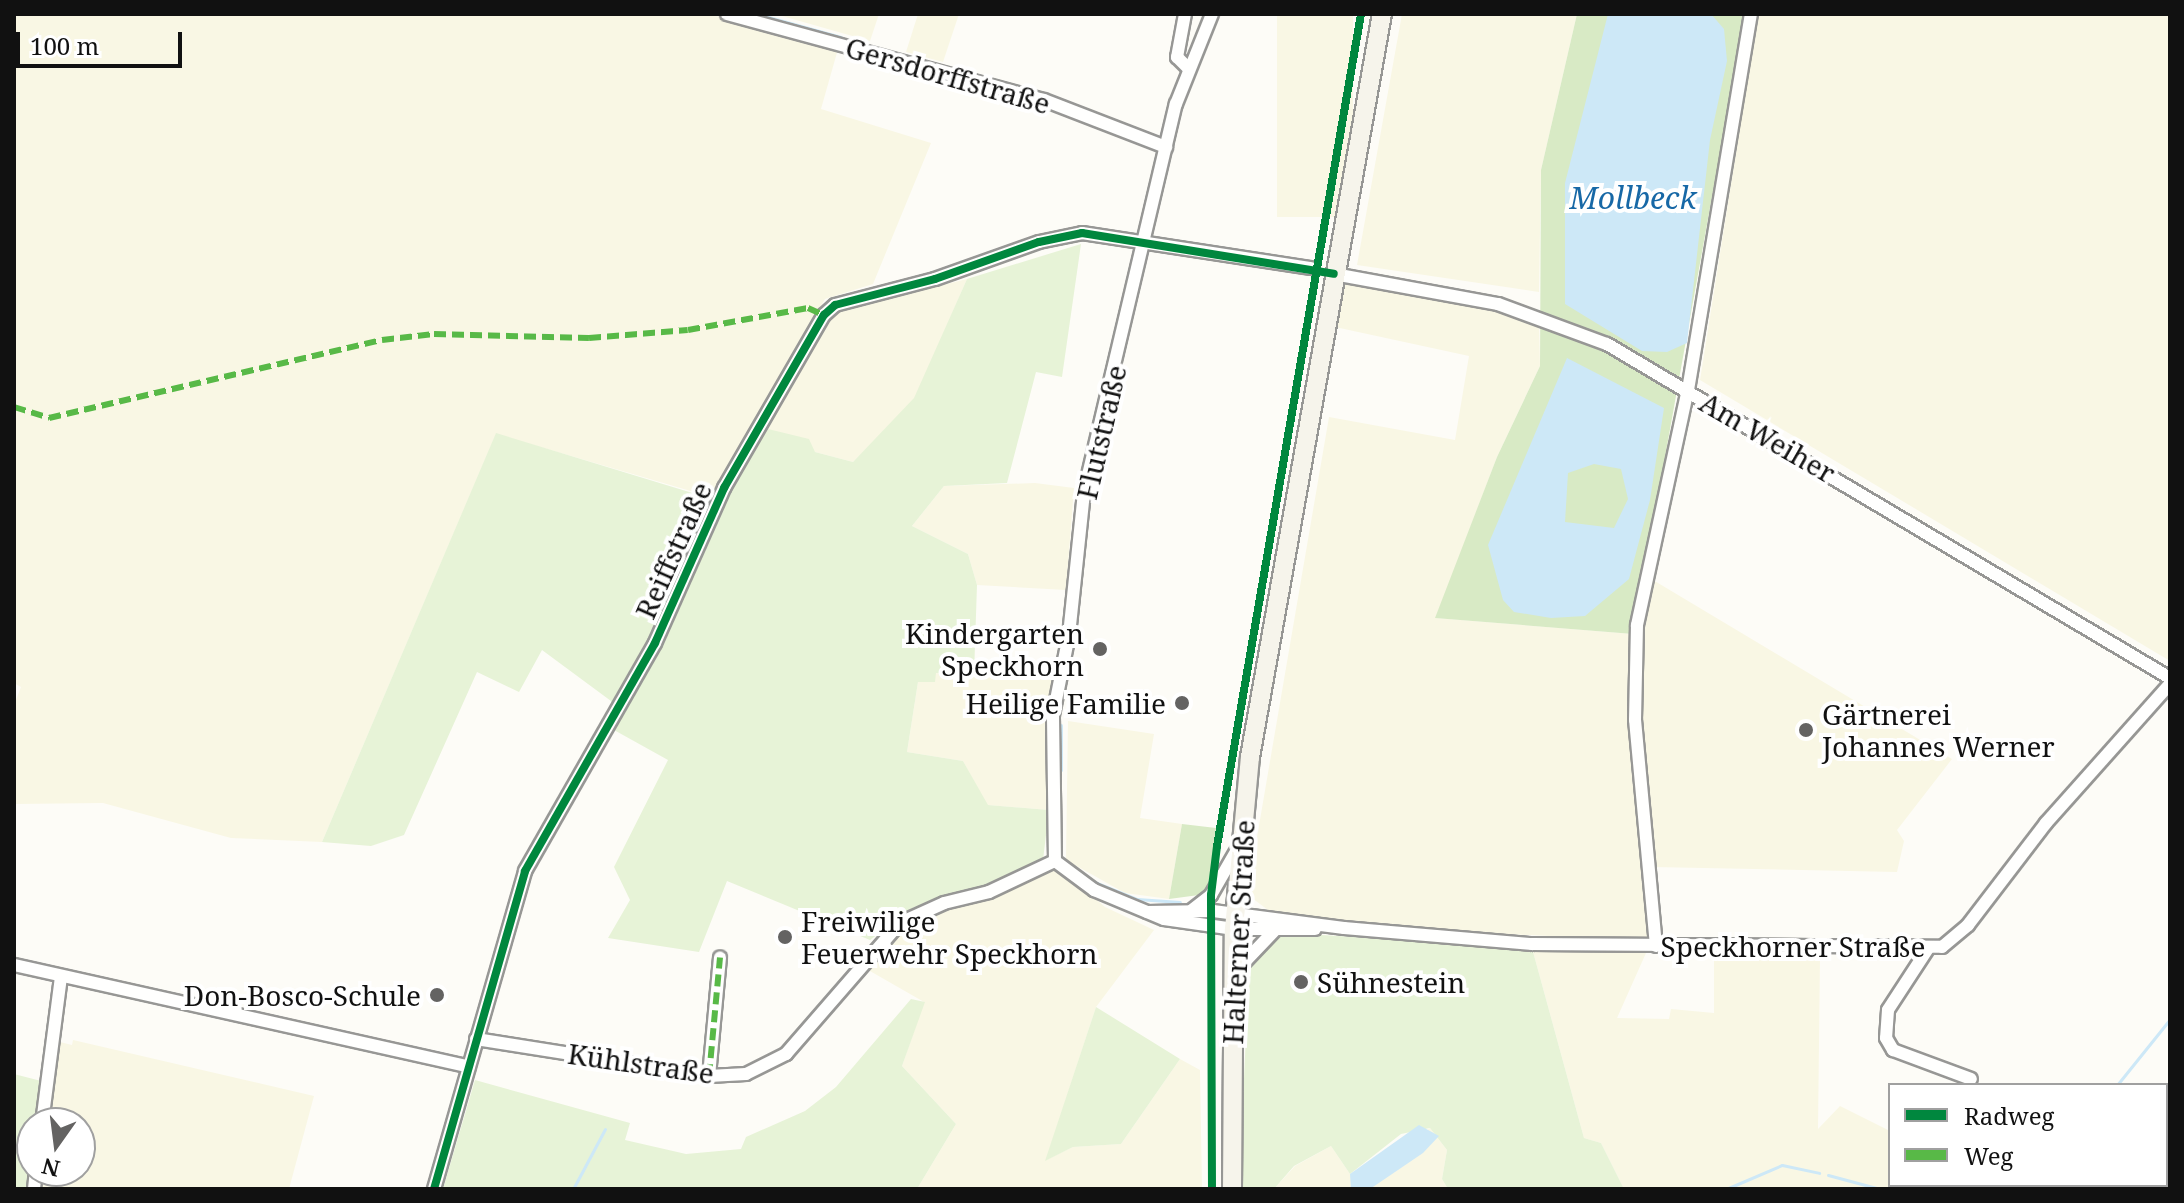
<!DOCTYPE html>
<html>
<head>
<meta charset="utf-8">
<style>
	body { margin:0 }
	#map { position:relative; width:2184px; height:1203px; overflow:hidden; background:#fdfcf7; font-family:"Noto Serif",serif }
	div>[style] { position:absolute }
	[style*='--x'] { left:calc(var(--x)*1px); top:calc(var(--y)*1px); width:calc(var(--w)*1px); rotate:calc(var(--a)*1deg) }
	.farmland>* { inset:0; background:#f9f7e4; transform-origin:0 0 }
	.green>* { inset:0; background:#e7f3d7 }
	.forest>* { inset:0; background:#d8eac5 }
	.water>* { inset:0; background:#cde8f7 }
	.stream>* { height:3px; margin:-1.5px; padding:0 1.5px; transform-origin:1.5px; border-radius:1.5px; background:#cde8f7 }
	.roads { filter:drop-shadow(2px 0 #979795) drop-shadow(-2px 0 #979795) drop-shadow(0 2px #979795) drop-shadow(0 -2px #979795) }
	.street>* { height:12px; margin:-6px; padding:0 6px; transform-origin:6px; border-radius:6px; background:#fffffe }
	.secondary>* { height:18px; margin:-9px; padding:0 9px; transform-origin:9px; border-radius:9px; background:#f6f4eb }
	.quiet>* { height:6px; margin-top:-3px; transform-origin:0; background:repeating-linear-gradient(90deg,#58b947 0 12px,transparent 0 18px) }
	.cycleway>* { height:8px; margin:-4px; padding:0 4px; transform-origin:4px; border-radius:4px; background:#00873e }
	.dots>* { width:22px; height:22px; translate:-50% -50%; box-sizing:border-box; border:4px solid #fff; border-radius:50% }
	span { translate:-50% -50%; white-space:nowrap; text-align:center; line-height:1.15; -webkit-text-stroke:8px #fff; paint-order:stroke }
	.street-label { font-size:28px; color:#111 }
	.poi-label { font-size:28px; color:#111 }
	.right { translate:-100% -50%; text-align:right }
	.left { translate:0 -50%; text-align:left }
	.water-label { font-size:30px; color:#1768a6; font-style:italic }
	.frame { position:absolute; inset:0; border:16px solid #111; pointer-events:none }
	.legend { position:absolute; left:1888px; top:1083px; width:280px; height:104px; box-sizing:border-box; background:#fff; border:2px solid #a0a0a0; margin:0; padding:10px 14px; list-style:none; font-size:24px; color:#111 }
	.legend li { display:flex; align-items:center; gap:16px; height:40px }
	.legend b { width:40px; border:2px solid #a0a0a0 }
	.north { position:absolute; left:16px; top:1107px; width:80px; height:80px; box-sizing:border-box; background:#fff; border:2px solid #a0a0a0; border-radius:50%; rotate:194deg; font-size:22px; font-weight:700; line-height:32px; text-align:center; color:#111 }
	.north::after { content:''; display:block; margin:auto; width:28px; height:36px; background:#646362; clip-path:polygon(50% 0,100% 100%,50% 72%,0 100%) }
	.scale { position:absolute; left:16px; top:32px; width:166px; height:36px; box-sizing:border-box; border:4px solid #111; border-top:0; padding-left:10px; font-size:24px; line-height:28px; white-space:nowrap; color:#111; -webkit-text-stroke:6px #fff; paint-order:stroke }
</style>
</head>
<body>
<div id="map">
	<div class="farmland">
		<div style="clip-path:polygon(14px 14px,709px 14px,838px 49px,821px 109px,931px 143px,873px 284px,825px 299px,711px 497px,496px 434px,322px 842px,231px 838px,103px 803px,14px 804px,14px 705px,21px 687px,14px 683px)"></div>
		<div style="clip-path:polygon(775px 14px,879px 14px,870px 41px)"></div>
		<div style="clip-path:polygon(918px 14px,959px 14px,943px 62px,906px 52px)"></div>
		<div style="left:1277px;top:14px;width:76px;height:203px"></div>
		<div style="clip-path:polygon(1402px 14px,1577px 14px,1541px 170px,1539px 292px,1357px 265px)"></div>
		<div style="clip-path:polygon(1758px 14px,2170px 14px,2170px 661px,1700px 380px)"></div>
		<div style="clip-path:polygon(967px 279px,913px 403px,853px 462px,815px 452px,764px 428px,836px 311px)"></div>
		<div style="clip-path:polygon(1343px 281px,1539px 320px,1540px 366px,1497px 457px,1436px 618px,1633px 634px,1648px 941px,1367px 927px,1268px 910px,1252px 898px,1250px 878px,1329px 417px,1455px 440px,1469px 356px,1335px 327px)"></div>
		<div style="clip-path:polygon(1035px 483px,1074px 488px,1066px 590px,977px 585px,968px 554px,912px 526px,944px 486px)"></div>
		<div style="clip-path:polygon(1648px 577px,1952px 759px,1897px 830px,1904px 841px,1897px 872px,1652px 867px,1636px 683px)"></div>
		<div style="clip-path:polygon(935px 673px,1053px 680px,1049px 810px,987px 805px,963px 761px,907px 752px,918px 682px)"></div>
		<div style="clip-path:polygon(1068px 721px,1154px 734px,1140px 818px,1182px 824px,1169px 899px,1125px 893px,1066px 860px)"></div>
		<div style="clip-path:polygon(1054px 864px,1105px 907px,1154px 930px,1096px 1007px,1046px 1160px,1073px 1147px,1121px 1144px,1180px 1059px,1200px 1070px,1202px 1189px,917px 1189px,956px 1124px,902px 1066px,924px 1002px,863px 967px,900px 926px)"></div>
		<div style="clip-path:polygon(1532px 948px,1646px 953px,1617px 1018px,1669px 1019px,1671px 1009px,1714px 1013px,1714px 956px,1820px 957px,1818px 1129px,1840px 1106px,1890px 1131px,1891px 1189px,1624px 1189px,1601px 1143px,1584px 1138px)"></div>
		<div style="clip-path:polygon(73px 1040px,314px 1096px,289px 1189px,35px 1189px,38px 1171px,80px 1171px,80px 1123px,44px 1123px,56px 1041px,72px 1045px)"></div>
		<div style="clip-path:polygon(2170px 1096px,2170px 1189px,1995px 1189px,1994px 1185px,2166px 1185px)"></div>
		<div style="clip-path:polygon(1430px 1128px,1447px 1150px,1442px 1179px,1448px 1189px,1274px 1189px,1295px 1166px,1331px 1146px,1350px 1174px)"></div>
	</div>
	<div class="green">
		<div style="clip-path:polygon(1081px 244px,1062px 377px,1036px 372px,1007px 483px,944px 486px,912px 526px,968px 554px,977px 585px,974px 675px,936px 673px,935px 682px,918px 682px,907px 752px,963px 761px,988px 805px,1049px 810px,1043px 860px,981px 891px,914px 907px,870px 940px,727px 881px,699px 952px,608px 938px,630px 900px,614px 867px,668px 760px,614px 730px,611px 701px,542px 650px,519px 692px,477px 672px,404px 835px,371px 846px,322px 842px,496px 433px,722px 502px,764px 428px,809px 439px,815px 452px,853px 462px,914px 398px,967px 279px)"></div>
		<div style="clip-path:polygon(1290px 933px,1532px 948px,1584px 1138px,1601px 1143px,1624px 1189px,1448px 1189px,1442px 1179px,1447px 1150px,1430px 1128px,1401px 1134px,1350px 1174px,1331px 1146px,1294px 1166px,1274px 1189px,1239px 1189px,1249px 968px,1273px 937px)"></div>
		<div style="clip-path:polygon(911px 999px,925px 1002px,902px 1066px,956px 1124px,917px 1189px,443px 1189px,475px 1080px,630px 1123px,625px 1140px,686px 1154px,741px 1149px,746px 1137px,805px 1111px,836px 1087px)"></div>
		<div style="clip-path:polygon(1096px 1007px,1180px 1059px,1121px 1144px,1073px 1147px,1045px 1161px)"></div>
		<div style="clip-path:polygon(14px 1074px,45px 1082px,39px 1123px,32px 1123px,29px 1189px,14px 1189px)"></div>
	</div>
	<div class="forest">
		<div style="clip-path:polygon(1577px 14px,1745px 14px,1633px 634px,1435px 618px,1497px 457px,1540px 366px,1541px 170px)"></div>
		<div style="clip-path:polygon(1182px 824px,1216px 828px,1211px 882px,1199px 895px,1169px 899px)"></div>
	</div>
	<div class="water">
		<div style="clip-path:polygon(1608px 14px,1711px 14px,1724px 29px,1727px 61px,1710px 140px,1687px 343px,1667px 352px,1642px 351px,1565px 304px,1565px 183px)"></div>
		<div style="clip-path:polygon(evenodd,1567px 358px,1664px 408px,1650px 500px,1629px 579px,1585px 616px,1551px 618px,1514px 612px,1503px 600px,1488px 545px,1567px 358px,1594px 464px,1621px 469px,1628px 499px,1614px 528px,1565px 522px,1568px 473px,1594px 464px)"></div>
		<div style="clip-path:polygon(1419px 1125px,1439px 1136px,1423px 1153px,1370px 1189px,1351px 1189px,1350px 1174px)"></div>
	</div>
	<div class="stream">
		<div style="--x:758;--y:14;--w:86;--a:15.5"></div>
		<div style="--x:1061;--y:770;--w:45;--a:-90"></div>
		<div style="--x:1060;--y:797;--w:15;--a:-90"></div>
		<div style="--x:1092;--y:881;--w:48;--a:21.8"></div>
		<div style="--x:1137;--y:899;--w:43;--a:4"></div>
		<div style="--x:2117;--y:1085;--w:85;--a:-51.2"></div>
		<div style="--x:1828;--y:1175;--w:54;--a:15.1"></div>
		<div style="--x:573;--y:1189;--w:68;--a:-61.9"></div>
		<div style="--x:1726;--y:1189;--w:61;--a:-23.2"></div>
		<div style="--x:1782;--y:1165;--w:38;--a:12"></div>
		<div style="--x:1884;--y:1189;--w:45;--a:-5.1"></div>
	</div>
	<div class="roads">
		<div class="street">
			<div style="--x:727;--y:14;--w:328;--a:15.2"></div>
			<div style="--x:1044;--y:100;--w:131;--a:21.1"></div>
			<div style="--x:1185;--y:14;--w:44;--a:100.5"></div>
			<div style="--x:1177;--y:57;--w:16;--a:45"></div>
			<div style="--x:1334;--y:274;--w:167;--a:10.4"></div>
			<div style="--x:1498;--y:304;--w:116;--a:20.2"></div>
			<div style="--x:1607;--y:344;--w:655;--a:30.68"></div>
			<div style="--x:1055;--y:861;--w:146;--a:-90.8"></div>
			<div style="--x:1053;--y:715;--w:82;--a:-78.7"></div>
			<div style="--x:1069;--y:635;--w:144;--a:-84"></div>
			<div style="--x:1084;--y:492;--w:399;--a:-76.7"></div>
			<div style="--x:1176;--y:104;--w:97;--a:-68.2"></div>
			<div style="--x:1192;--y:910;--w:24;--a:-38"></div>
			<div style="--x:1211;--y:895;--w:54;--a:-60.1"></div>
			<div style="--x:1147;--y:912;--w:66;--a:-0.9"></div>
			<div style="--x:1213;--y:911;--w:132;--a:7.4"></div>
			<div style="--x:1344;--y:928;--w:189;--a:4.9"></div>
			<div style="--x:1532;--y:944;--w:410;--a:0.4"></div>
			<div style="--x:1942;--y:947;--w:34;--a:-40"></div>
			<div style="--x:1968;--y:925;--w:128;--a:-52.6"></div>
			<div style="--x:2046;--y:823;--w:186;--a:-48.3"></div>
			<div style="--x:1656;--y:946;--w:227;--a:-95.3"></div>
			<div style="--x:1635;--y:720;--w:95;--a:-88.8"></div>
			<div style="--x:1637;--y:625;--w:240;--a:-77.8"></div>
			<div style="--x:1688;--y:390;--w:381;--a:-80.5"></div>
			<div style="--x:1929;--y:947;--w:75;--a:123.1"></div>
			<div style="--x:1888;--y:1010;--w:28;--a:94"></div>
			<div style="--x:1886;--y:1038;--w:14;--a:60"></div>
			<div style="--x:1893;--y:1050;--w:83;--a:20.4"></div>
			<div style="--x:14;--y:965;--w:466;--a:12.6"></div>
			<div style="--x:1235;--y:972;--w:58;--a:-46.4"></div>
			<div style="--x:476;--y:1039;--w:236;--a:9"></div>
			<div style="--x:709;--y:1076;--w:37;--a:-3"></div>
			<div style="--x:746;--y:1074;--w:45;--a:-26.6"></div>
			<div style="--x:786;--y:1054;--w:174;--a:-49"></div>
			<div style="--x:900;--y:923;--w:48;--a:-24.4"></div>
			<div style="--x:944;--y:903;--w:46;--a:-13.7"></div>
			<div style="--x:989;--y:892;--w:73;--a:-25.2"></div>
			<div style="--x:1055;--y:861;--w:49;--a:36.6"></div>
			<div style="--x:1094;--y:890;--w:76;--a:22.5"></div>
			<div style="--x:1164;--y:919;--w:71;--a:8.1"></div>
			<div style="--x:1234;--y:929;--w:81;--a:0"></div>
			<div style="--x:709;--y:1076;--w:119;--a:-84.7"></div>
			<div style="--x:42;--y:1123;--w:147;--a:-82.6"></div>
			<div style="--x:34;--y:1189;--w:18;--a:-84"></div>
			<div style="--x:434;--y:1189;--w:331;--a:-74"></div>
			<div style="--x:525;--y:871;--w:262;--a:-60.3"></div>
			<div style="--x:655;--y:643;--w:170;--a:-66"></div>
			<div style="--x:724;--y:488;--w:200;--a:-60"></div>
			<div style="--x:824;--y:315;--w:15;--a:-42"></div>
			<div style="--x:835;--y:305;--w:103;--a:-14.6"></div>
			<div style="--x:935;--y:279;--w:110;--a:-19.6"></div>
			<div style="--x:1039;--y:242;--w:44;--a:-11.8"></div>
			<div style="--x:1082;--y:233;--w:232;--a:8.7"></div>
		</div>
		<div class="secondary">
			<div style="--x:1232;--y:1189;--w:260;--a:-89.6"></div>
			<div style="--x:1234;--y:929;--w:173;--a:-84.7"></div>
			<div style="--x:1250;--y:757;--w:755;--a:-79.93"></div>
		</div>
	</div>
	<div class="quiet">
		<div style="--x:14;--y:407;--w:37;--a:17"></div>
		<div style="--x:49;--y:418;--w:342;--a:-13.2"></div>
		<div style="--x:382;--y:340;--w:52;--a:-6.6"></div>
		<div style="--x:434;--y:334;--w:155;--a:1.5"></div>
		<div style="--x:589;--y:338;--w:99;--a:-4.6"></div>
		<div style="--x:688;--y:330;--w:122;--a:-10.4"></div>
		<div style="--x:808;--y:308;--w:17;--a:24"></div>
		<div style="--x:709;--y:1076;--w:119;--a:-84.7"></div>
	</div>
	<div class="cycleway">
		<div style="--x:434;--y:1189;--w:331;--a:-74"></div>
		<div style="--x:525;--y:871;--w:262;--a:-60.3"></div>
		<div style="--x:655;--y:643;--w:170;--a:-66"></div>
		<div style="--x:724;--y:488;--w:200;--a:-60"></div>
		<div style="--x:824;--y:315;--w:15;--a:-42"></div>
		<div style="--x:835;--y:305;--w:103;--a:-14.6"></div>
		<div style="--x:935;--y:279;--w:110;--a:-19.6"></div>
		<div style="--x:1039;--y:242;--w:44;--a:-11.8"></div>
		<div style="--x:1082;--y:233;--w:255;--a:9.2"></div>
		<div style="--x:1212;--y:1189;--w:294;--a:-90.2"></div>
		<div style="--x:1211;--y:895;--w:49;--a:-83"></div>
		<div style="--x:1217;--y:846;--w:844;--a:-80.18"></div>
	</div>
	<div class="dots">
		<div style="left:1100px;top:649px;background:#646362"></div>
		<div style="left:1182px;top:703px;background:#646362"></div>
		<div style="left:1806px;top:730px;background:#646362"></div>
		<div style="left:785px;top:937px;background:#646362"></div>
		<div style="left:1301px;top:982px;background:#646362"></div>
		<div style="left:437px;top:995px;background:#646362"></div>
	</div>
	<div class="street-label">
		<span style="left:948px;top:75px;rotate:16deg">Gersdorffstraße</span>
		<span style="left:1101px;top:432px;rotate:-77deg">Flutstraße</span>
		<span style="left:1768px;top:437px;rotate:30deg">Am Weiher</span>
		<span style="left:673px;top:550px;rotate:-66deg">Reiffstraße</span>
		<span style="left:1238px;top:932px;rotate:-87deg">Halterner Straße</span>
		<span style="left:1793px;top:946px">Speckhorner Straße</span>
		<span style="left:641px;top:1063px;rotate:8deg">Kühlstraße</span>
	</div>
	<div class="poi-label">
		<span class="right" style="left:1084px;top:649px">Kindergarten<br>Speckhorn</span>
		<span class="right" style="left:1166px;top:703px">Heilige Familie</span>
		<span class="left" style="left:1822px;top:730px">Gärtnerei<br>Johannes Werner</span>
		<span class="left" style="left:801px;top:937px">Freiwilige<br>Feuerwehr Speckhorn</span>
		<span class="left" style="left:1317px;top:982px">Sühnestein</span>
		<span class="right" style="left:421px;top:995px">Don-Bosco-Schule</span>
	</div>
	<div class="water-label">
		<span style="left:1633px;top:198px">Mollbeck</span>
	</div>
	<div class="frame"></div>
	<ul class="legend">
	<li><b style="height:10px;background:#00873e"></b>Radweg</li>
	<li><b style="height:10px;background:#58b947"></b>Weg</li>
	</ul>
	<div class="north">N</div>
	<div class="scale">100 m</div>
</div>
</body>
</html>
